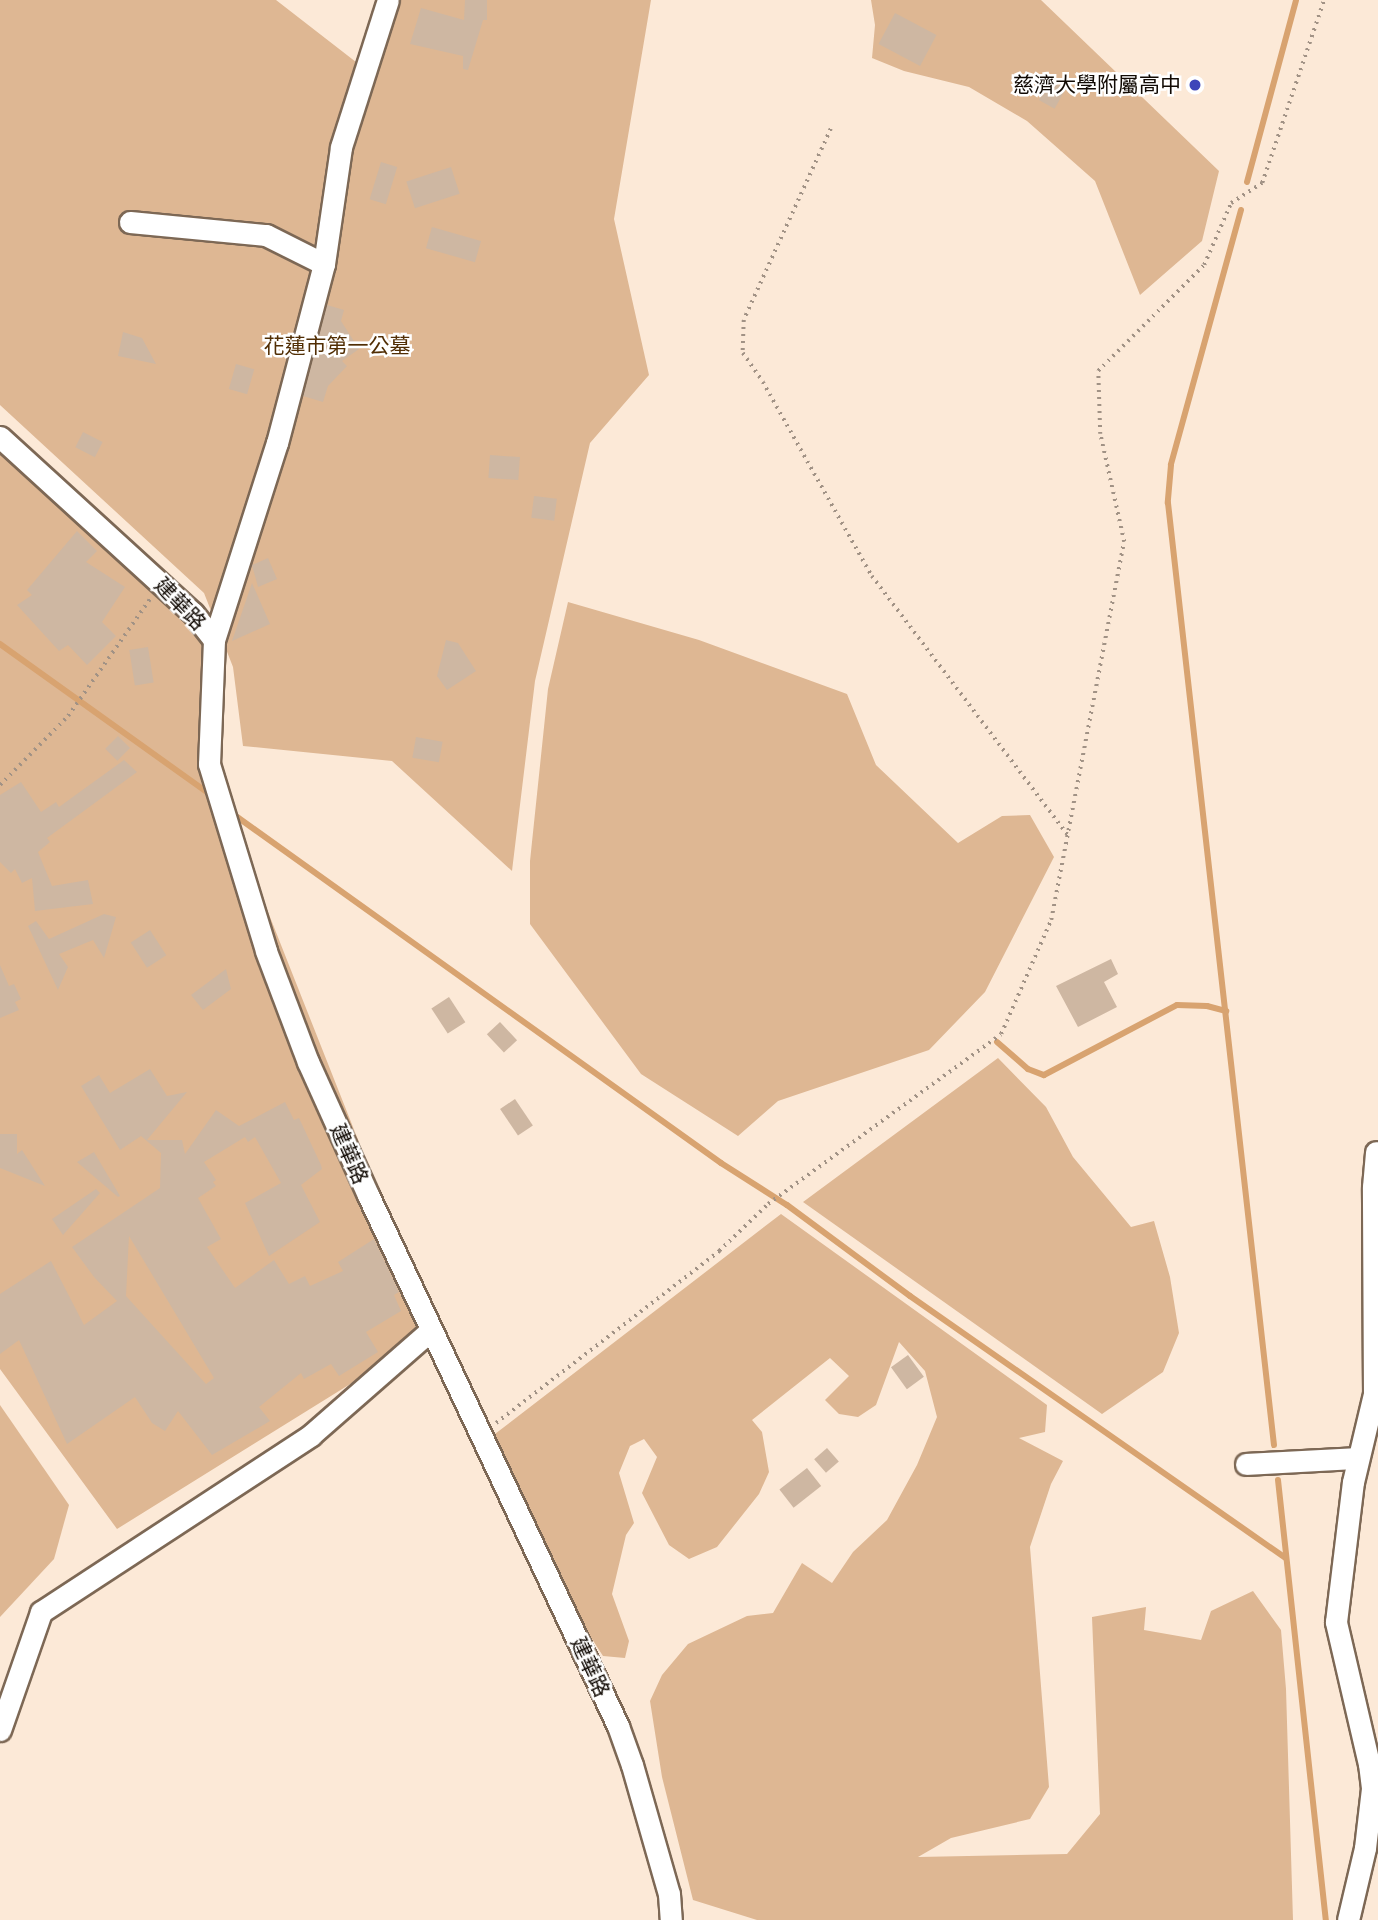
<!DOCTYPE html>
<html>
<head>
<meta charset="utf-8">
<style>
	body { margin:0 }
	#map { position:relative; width:1378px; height:1920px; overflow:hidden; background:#fce9d7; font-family:Inter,"Noto Sans TC",sans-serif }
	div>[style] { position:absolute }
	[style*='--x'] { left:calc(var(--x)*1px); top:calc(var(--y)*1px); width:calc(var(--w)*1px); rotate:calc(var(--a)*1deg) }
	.green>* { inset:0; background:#deb793 }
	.stream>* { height:6px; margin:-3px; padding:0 3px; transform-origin:3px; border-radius:3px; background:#d8a370 }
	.building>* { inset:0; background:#ceb7a2; transform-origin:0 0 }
	.path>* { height:3.5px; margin-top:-1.75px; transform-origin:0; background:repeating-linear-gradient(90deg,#a19285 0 2px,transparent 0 7px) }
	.roads { filter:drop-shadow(2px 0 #7d6855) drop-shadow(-2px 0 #7d6855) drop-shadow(0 2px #7d6855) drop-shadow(0 -2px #7d6855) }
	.minor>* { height:21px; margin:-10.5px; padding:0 10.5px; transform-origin:10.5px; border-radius:10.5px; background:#fff }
	.dots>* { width:19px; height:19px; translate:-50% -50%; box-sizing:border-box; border:4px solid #fff; border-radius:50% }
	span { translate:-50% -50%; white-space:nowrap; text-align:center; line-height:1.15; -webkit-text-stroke:5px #fff; paint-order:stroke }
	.poi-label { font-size:21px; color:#110a04 }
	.right { translate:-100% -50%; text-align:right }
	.park-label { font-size:21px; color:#512e04 }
	.street-label { font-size:21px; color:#110a04 }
</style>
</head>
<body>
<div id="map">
	<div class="green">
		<div style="clip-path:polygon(0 0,276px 0,374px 76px,393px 0,651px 0,614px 219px,649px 375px,590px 443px,535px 681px,512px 871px,392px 761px,243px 746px,233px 667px,204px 593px,0 405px)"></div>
		<div style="clip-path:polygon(871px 0,1041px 0,1219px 171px,1202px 241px,1140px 295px,1095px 181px,1027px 121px,969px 87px,904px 71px,872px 58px,875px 25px)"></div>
		<div style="clip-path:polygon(0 446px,194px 628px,207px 656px,217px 783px,434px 1332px,117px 1529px,0 1369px)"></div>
		<div style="clip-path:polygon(568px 602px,699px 640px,847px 694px,876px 765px,958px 843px,1002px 816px,1030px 815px,1054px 857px,985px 992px,929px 1050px,778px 1101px,738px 1136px,641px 1074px,530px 924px,530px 861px,548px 689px)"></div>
		<div style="clip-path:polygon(998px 1058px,1046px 1107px,1073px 1157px,1131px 1227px,1154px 1221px,1170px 1277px,1179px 1333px,1163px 1372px,1102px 1414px,803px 1202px)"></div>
		<div style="clip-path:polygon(781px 1214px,1047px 1405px,1045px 1432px,1019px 1438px,1063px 1461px,1051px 1484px,1030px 1547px,1049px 1787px,1030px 1819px,951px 1838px,918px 1857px,1067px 1854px,1100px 1814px,1092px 1617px,1146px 1607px,1144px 1630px,1201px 1640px,1211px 1611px,1253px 1591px,1281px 1630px,1286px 1689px,1293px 1920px,757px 1920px,693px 1900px,662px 1777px,650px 1701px,662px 1675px,688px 1644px,747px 1616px,773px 1613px,802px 1563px,832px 1583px,853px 1552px,887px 1520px,917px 1465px,937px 1417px,925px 1371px,899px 1342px,876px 1405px,858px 1417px,839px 1414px,825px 1400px,849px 1376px,830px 1358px,752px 1420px,762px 1432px,769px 1472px,759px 1494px,717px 1547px,689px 1559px,669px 1545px,642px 1493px,657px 1457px,644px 1439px,630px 1446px,619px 1473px,634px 1523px,626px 1535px,612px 1594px,629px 1641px,625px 1658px,603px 1656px,579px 1619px,491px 1437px)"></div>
		<div style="clip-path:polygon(0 1405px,69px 1505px,54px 1559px,0 1617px)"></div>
	</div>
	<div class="stream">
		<div style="--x:1247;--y:182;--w:188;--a:-74.9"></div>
		<div style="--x:1241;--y:210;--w:264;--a:105.4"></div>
		<div style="--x:1171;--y:465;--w:38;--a:95"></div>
		<div style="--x:1168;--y:503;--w:948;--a:83.58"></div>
		<div style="--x:0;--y:644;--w:261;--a:35.6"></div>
		<div style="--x:233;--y:814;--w:600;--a:35.57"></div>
		<div style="--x:721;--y:1163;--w:78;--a:32.5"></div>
		<div style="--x:787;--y:1205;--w:153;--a:36.5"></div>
		<div style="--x:910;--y:1296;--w:458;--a:34.9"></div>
		<div style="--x:997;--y:1042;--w:41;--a:41.1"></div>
		<div style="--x:1028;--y:1069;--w:17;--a:21"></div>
		<div style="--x:1044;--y:1075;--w:150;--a:-27.8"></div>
		<div style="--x:1177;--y:1005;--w:30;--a:2"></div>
		<div style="--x:1207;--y:1006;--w:20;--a:15"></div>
		<div style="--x:1278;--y:1480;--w:443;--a:83.8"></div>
	</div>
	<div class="building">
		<div style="clip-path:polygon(465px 0,487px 0,487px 20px,483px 20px,468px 70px,463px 69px,463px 56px,410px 44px,421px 8px,464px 20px)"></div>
		<div style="left:895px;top:13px;width:47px;height:35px;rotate:28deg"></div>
		<div style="left:1050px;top:80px;width:18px;height:23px;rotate:29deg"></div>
		<div style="left:381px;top:162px;width:17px;height:39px;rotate:17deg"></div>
		<div style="left:451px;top:167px;width:28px;height:47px;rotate:72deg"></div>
		<div style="left:432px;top:227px;width:51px;height:22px;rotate:16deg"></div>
		<div style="clip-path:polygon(327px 305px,344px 310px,341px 321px,359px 349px,342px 361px,347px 366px,328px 386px,323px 402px,303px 396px)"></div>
		<div style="clip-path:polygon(123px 332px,142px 338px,156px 364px,118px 356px)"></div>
		<div style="left:236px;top:364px;width:19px;height:26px;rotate:16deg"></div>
		<div style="left:83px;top:432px;width:22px;height:17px;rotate:27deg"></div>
		<div style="left:490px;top:455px;width:30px;height:23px;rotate:4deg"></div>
		<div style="left:534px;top:496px;width:23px;height:22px;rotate:7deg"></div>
		<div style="clip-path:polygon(77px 531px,97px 551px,86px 562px,125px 587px,102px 622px,116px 636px,87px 665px,68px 645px,59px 651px,17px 605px,32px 595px,27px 590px)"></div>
		<div style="clip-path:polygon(268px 558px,277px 579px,258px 587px,252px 565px)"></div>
		<div style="clip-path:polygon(252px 583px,270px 624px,232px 641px)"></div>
		<div style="clip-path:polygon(446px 640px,458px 643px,476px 671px,447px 690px,437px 676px)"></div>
		<div style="left:148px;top:647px;width:36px;height:19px;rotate:81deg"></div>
		<div style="left:118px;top:736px;width:17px;height:18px;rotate:45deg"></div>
		<div style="left:416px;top:737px;width:27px;height:21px;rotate:10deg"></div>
		<div style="clip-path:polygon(124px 760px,137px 772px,47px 838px,50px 842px,38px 852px,52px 886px,88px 880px,93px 904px,35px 911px,32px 878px,22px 883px,15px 869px,11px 873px,0 862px,0 795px,21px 782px,41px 812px,56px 802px,59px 807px)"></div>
		<div style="clip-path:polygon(104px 914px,116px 917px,104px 958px,93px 940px,59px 954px,68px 967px,58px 990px,28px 926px,36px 921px,49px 939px)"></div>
		<div style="left:150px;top:930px;width:30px;height:23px;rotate:57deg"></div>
		<div style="clip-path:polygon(1111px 959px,1118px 974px,1104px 982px,1117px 1007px,1078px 1027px,1056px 986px)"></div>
		<div style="clip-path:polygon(0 965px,9px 986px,14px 984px,21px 999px,15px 1002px,19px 1010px,0 1018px)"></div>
		<div style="clip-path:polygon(226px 969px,231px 989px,203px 1010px,191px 995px)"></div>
		<div style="left:449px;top:997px;width:30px;height:21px;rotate:57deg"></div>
		<div style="left:500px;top:1022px;width:25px;height:18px;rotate:47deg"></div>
		<div style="clip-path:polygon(evenodd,150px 1069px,167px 1096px,187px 1092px,147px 1140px,182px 1140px,185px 1154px,216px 1110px,239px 1126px,285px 1102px,294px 1120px,299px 1118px,321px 1165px,322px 1169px,301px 1185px,320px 1222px,269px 1256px,245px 1203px,281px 1183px,255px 1137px,248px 1142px,245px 1137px,204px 1162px,216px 1180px,213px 1182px,216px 1186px,198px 1198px,221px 1239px,207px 1247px,235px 1288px,274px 1260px,289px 1284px,305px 1276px,310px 1286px,343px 1271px,338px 1262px,374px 1239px,399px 1292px,394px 1295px,401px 1311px,366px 1332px,378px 1352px,339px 1376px,331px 1364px,304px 1379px,301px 1373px,259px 1407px,270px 1421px,212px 1455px,178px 1411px,165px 1431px,152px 1423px,135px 1397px,67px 1444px,19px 1340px,0 1354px,0 1294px,51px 1261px,84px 1325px,117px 1301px,94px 1277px,72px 1247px,160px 1188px,161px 1153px,141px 1136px,120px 1150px,81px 1086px,99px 1075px,110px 1093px,150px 1069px,129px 1236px,214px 1378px,206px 1384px,126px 1296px,129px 1236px)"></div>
		<div style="left:515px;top:1099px;width:32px;height:18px;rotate:56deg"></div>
		<div style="clip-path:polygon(0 1134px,17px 1134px,17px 1154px,22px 1150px,45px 1186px,0 1168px)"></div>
		<div style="clip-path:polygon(94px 1152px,120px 1196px,118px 1197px,77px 1162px)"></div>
		<div style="clip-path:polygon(96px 1189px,100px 1193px,63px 1235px,52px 1219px)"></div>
		<div style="left:908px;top:1355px;width:27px;height:21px;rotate:54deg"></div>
		<div style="left:827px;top:1448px;width:18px;height:17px;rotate:49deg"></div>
		<div style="left:807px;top:1468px;width:23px;height:35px;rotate:52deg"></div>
	</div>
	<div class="path">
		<div style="--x:831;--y:129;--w:210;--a:114.5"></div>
		<div style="--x:744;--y:320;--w:33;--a:92"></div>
		<div style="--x:743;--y:353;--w:35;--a:55"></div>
		<div style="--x:763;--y:382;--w:223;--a:60.7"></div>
		<div style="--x:872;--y:576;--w:325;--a:52.9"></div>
		<div style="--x:0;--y:785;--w:97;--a:-45.4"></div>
		<div style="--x:68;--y:716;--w:143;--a:-55"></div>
		<div style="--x:496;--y:1423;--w:282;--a:-37.6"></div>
		<div style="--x:719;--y:1251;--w:68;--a:-43.8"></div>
		<div style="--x:768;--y:1204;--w:288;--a:-36.1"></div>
		<div style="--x:1001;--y:1034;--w:124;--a:-66.3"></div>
		<div style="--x:1051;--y:920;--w:385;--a:-79.1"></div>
		<div style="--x:1124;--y:542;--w:111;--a:-102.5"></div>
		<div style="--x:1100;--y:434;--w:63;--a:-91.8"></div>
		<div style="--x:1098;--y:371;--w:150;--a:-45"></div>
		<div style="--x:1204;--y:265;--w:68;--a:-66.5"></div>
		<div style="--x:1231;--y:203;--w:37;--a:-33"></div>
		<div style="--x:1262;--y:183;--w:193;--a:-71.3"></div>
	</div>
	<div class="roads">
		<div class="minor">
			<div style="--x:130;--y:222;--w:137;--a:5.5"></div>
			<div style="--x:266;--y:235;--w:65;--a:26.6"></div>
			<div style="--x:0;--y:437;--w:261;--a:42.4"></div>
			<div style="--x:193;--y:613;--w:34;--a:52"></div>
			<div style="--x:214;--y:640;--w:124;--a:92.3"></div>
			<div style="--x:209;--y:764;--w:195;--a:73"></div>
			<div style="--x:266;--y:951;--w:119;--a:69.3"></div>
			<div style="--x:308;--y:1062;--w:146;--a:65.7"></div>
			<div style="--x:368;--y:1195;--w:587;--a:64.79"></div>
			<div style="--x:618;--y:1726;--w:41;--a:70.3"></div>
			<div style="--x:632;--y:1765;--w:134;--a:74"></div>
			<div style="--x:669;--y:1894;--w:26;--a:86"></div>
			<div style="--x:214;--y:640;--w:207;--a:-72.3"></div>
			<div style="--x:277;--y:443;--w:185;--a:-75.3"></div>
			<div style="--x:324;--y:264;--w:118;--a:-81.7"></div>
			<div style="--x:341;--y:147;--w:154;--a:-72.3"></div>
			<div style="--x:1246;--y:1464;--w:112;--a:-3.1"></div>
			<div style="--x:0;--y:1730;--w:125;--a:-70.8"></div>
			<div style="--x:41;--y:1612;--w:323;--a:-33.2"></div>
			<div style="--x:311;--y:1435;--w:159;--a:-41.2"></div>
			<div style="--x:1348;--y:1920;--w:74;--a:-76.7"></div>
			<div style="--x:1365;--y:1848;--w:60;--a:-83.3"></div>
			<div style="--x:1372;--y:1788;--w:24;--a:-97"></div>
			<div style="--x:1369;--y:1764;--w:146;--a:-103.1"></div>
			<div style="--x:1336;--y:1622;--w:141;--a:-83.1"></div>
			<div style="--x:1353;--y:1482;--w:90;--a:-76.6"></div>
			<div style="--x:1374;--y:1394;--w:207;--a:-90.3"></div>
			<div style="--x:1373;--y:1187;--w:35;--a:-85"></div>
		</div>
	</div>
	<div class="dots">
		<div style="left:1195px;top:85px;background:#3e45b9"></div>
	</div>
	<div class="poi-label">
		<span class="right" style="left:1181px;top:85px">慈濟大學附屬高中</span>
	</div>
	<div class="park-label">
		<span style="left:337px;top:346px">花蓮市第一公墓</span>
	</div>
	<div class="street-label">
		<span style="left:180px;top:604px;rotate:46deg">建華路</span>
		<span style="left:349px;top:1154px;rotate:66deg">建華路</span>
		<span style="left:590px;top:1667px;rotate:65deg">建華路</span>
	</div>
</div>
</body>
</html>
